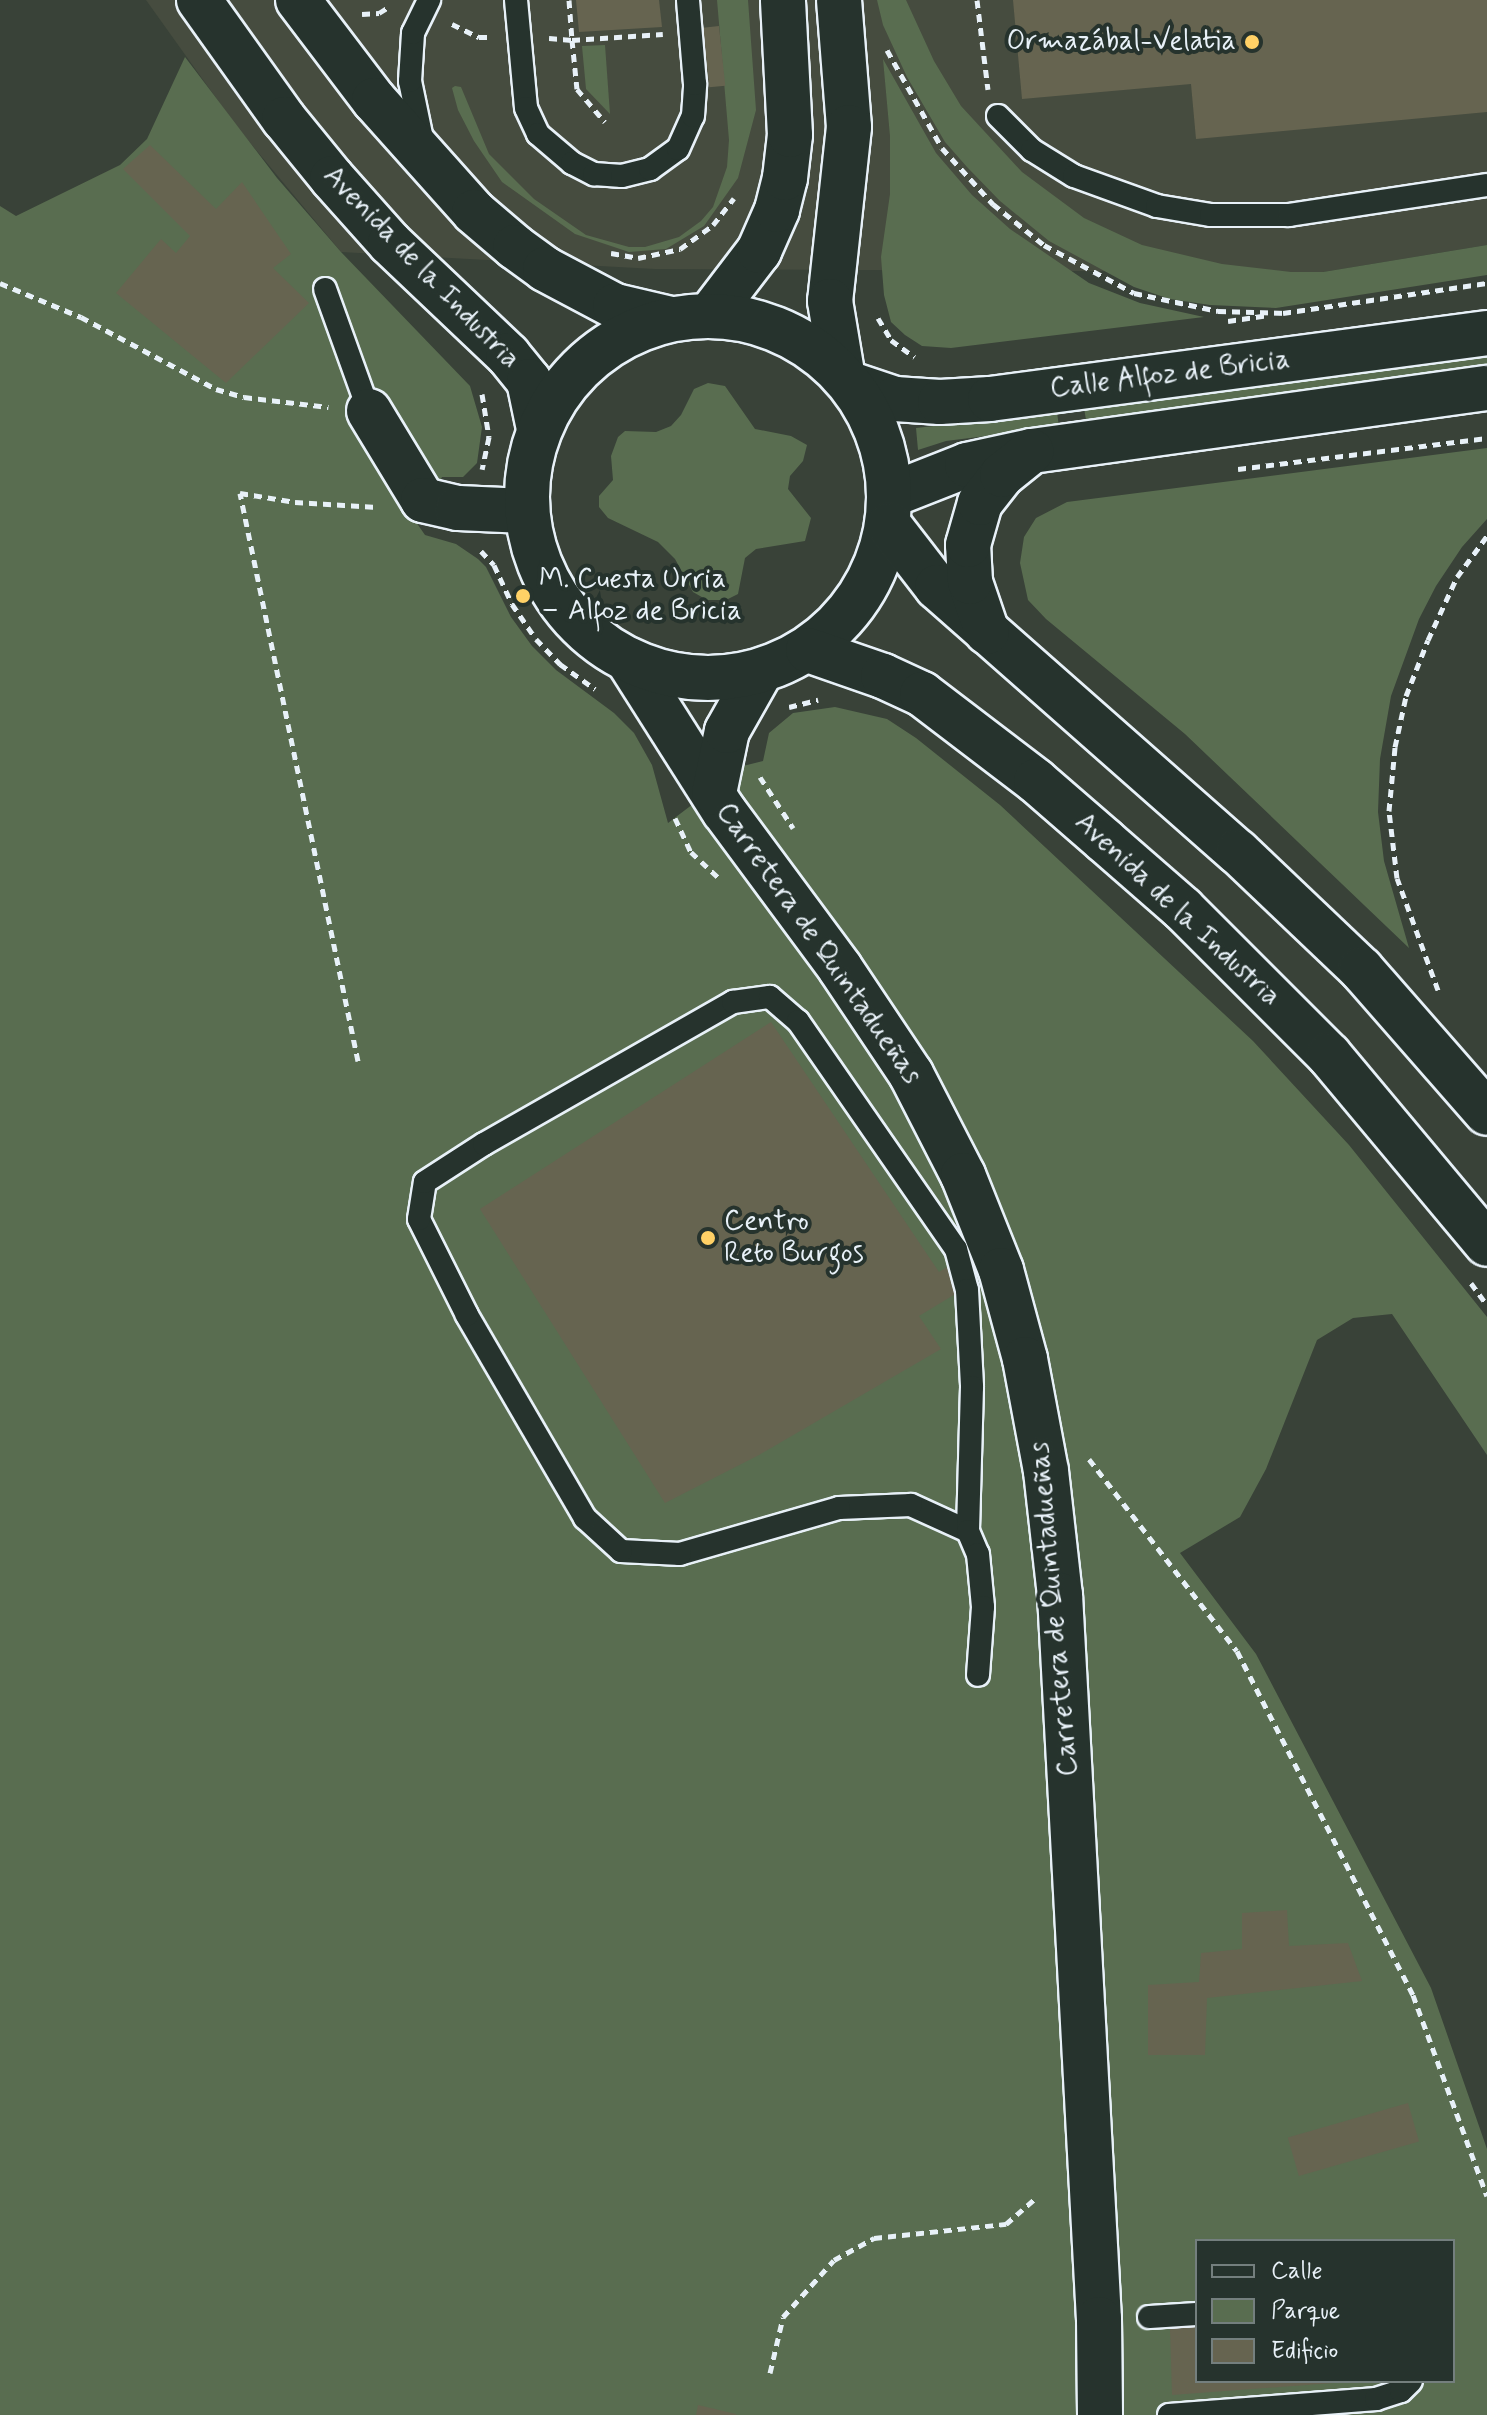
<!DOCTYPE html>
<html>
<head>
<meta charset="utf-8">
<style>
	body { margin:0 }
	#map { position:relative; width:1487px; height:2415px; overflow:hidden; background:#394238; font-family:Mynerve,sans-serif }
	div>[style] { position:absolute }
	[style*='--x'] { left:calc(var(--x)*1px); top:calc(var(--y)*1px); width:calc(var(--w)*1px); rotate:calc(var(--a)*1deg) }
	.built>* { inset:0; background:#464c3f }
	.green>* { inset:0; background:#596d50 }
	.building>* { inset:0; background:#666450; transform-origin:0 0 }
	.path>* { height:5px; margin-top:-2.5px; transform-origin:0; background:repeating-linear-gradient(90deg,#e8f1f8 0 8px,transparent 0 14px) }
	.roads { filter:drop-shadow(2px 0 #e8f1f8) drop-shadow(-2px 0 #e8f1f8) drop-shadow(0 2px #e8f1f8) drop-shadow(0 -2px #e8f1f8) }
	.service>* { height:22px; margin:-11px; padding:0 11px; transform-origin:11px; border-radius:11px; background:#26332d }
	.minor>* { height:44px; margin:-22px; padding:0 22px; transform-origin:22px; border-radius:22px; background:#26332d }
	.secondary>* { height:44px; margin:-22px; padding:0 22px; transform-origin:22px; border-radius:22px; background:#26332d }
	.secondary>.ring { margin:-22px; padding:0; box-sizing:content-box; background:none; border:44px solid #26332d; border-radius:50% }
	.dots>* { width:22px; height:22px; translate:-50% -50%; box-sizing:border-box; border:4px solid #26332d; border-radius:50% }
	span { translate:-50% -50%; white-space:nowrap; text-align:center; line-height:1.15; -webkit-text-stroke:8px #26332d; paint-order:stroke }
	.poi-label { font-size:28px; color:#e8f1f8 }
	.right { translate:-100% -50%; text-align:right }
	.left { translate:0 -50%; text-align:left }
	.street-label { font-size:28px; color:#e8f1f8 }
	.legend { position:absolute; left:1195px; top:2239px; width:260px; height:144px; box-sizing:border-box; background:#26332d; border:2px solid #747f7e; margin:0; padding:10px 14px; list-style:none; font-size:24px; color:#e8f1f8 }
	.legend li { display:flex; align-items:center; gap:16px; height:40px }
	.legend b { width:40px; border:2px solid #747f7e }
</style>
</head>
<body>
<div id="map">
	<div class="built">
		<div style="clip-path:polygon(146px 0,1487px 0,1487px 245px,1323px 272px,1291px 272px,655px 269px,341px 252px,236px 126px)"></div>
	</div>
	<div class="green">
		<div style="clip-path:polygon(717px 0,748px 0,756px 110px,738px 178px,704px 226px,666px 249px,629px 252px,575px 234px,502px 182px,474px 141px,458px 110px,452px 88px,455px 86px,461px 87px,489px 154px,534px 199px,586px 235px,629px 247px,645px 247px,679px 237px,701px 221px,713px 207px,727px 167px,729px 140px)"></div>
		<div style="clip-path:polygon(877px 0,906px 0,934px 61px,961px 106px,1022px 172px,1084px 218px,1142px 245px,1222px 264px,1291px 272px,1323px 272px,1487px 245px,1487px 275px,1276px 308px,1210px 305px,1170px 299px,1134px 287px,1049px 241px,1000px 201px,967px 167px,945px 142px,907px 77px,883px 25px)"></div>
		<div style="clip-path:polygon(605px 45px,610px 114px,586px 89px,582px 46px)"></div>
		<div style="clip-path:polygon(evenodd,185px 57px,277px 178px,341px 252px,470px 386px,482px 427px,477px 463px,463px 477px,442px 477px,416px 522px,425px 535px,456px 544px,478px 559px,486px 567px,511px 617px,532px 646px,556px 670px,614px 713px,634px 733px,652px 765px,668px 823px,743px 766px,763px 761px,769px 733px,793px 713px,835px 707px,887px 719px,916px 738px,1000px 805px,1253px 1041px,1349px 1145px,1487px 1317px,1487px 1455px,1392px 1314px,1353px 1318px,1317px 1340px,1266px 1469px,1240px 1517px,1180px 1553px,1256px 1654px,1431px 1988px,1487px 2149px,1487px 2415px,0 2415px,0 206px,16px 216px,120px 165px,147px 139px,185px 57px,1197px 2241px,1453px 2241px,1453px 2381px,1197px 2381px,1197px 2241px)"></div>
		<div style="clip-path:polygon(883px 59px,936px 153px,972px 195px,1010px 229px,1089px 283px,1140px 303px,1204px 317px,951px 348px,922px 346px,905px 335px,891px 322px,884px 295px,881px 257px,890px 194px,890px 136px)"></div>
		<div style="clip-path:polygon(1487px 353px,1487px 366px,1360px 383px,1086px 420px,1084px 408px)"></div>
		<div style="clip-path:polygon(708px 383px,725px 386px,755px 429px,791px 436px,807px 445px,803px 461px,790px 476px,788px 489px,811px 518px,805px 541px,756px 549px,745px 558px,738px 594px,726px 600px,707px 600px,693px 592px,675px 559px,658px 542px,608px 518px,599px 507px,599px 496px,613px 480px,611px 456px,618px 437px,625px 431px,656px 432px,671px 426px,681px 415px,694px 389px)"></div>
		<div style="clip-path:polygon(1057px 412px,1059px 427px,946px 441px,918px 450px,916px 428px)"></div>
		<div style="clip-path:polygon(1487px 448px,1487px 519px,1462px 547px,1436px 586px,1419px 619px,1391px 696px,1380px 759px,1378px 812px,1384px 861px,1409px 948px,1185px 734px,1046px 619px,1028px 600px,1020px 563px,1024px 537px,1036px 518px,1067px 502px)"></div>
	</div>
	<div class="building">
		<div style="clip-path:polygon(576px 0,659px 0,662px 27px,579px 32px)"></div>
		<div style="clip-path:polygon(1013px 0,1487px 0,1487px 112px,1196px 139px,1191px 84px,1022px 99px)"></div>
		<div style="left:719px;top:26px;width:60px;height:16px;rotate:84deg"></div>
		<div style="clip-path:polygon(150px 145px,216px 209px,242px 182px,291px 254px,273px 268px,309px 303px,226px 383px,116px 293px,161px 239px,176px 253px,190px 236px,123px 169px)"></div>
		<div style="clip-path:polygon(771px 1022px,939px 1272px,947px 1267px,962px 1290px,919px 1316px,941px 1349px,759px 1455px,665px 1503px,480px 1209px)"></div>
		<div style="clip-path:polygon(1287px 1910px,1289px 1946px,1348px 1943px,1362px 1981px,1207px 1998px,1205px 2055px,1148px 2055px,1148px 1985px,1199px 1982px,1201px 1953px,1242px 1949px,1242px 1913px)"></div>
		<div style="left:1408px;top:2103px;width:40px;height:125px;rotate:74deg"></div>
		<div style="clip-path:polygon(1197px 2326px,1197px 2381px,1334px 2383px,1172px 2395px,1170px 2328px)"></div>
		<div style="clip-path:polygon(698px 2405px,736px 2414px,736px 2415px,696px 2415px)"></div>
	</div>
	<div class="path">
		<div style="--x:569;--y:0;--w:40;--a:85.7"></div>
		<div style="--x:572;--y:40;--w:91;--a:-3.8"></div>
		<div style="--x:977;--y:0;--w:90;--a:83"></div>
		<div style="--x:362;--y:14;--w:17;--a:-3"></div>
		<div style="--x:379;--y:13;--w:13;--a:-32"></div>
		<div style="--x:452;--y:24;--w:30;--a:26"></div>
		<div style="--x:479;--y:37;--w:9;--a:0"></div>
		<div style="--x:549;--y:38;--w:23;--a:5"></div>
		<div style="--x:572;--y:40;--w:49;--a:84.2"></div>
		<div style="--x:577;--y:89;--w:43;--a:49.7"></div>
		<div style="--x:887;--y:50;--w:112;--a:60.7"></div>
		<div style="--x:942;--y:148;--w:76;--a:47.7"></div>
		<div style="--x:993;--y:204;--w:65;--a:38.8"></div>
		<div style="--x:1044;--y:245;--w:102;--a:28.1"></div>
		<div style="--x:1134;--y:293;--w:86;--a:12.1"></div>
		<div style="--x:1218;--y:311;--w:69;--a:1.7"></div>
		<div style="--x:611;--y:253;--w:27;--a:10"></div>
		<div style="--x:638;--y:258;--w:43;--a:-12.1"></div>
		<div style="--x:680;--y:249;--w:41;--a:-36"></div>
		<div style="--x:713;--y:225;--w:34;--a:-52"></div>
		<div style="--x:0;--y:283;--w:88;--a:22.8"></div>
		<div style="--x:81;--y:317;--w:153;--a:28.1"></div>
		<div style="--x:216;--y:389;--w:29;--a:16"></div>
		<div style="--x:244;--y:397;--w:85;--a:6.8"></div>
		<div style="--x:1283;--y:313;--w:206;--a:-8.4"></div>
		<div style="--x:878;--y:318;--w:26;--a:59"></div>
		<div style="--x:891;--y:340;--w:29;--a:36"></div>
		<div style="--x:1228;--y:321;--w:41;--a:-8.3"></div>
		<div style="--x:482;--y:394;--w:44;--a:80.8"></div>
		<div style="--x:489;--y:437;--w:33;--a:102"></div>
		<div style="--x:1238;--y:469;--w:251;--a:-7.1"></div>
		<div style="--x:481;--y:551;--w:19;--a:47"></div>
		<div style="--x:494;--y:565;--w:43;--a:65.2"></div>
		<div style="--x:512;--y:604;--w:42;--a:55.6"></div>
		<div style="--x:536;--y:639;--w:35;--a:46"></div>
		<div style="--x:560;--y:664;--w:43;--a:35.5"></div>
		<div style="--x:789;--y:707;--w:30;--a:-14"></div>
		<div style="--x:760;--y:777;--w:61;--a:57.1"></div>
		<div style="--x:675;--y:818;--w:38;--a:65"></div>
		<div style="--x:691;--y:852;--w:37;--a:43"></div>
		<div style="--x:1438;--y:990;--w:119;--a:-110.1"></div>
		<div style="--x:1397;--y:878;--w:67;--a:-96.8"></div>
		<div style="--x:1389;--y:811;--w:64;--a:-84.6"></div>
		<div style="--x:1395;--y:747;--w:52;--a:-77.8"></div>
		<div style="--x:1406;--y:696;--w:60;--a:-68.6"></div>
		<div style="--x:1428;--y:640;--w:69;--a:-65.3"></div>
		<div style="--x:1457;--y:577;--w:51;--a:-53.8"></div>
		<div style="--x:358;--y:1061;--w:580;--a:-101.74"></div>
		<div style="--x:240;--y:493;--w:56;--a:9.3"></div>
		<div style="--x:295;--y:502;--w:82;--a:3.5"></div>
		<div style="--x:1471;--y:1283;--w:27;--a:54"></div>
		<div style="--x:1089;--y:1459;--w:242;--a:52.4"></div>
		<div style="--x:1237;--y:1651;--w:386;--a:62.9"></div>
		<div style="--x:1413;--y:1995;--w:214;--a:69.8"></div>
		<div style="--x:770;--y:2373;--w:57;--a:-76.9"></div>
		<div style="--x:783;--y:2317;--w:76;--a:-48.2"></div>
		<div style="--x:834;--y:2260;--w:46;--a:-28.8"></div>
		<div style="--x:874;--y:2238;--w:133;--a:-6.1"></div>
		<div style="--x:1006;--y:2224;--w:37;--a:-41"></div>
	</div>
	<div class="roads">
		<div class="service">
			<div style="--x:516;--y:0;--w:108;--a:84.7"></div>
			<div style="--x:526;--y:108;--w:29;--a:65"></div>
			<div style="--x:538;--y:134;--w:45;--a:40.5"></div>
			<div style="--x:572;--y:163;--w:25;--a:27"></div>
			<div style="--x:594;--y:174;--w:28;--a:4"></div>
			<div style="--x:622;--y:176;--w:29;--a:-14"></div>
			<div style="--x:650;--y:169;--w:34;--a:-36"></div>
			<div style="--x:678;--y:149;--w:36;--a:-66"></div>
			<div style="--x:693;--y:116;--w:32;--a:-86"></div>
			<div style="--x:695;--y:84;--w:84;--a:-94.8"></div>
			<div style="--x:998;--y:116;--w:48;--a:45"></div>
			<div style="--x:1032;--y:150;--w:49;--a:31.8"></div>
			<div style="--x:1074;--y:176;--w:88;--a:19.9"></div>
			<div style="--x:1157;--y:206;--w:55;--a:9.5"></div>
			<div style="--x:1211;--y:215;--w:78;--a:0"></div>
			<div style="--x:1289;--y:215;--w:200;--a:-8.6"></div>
			<div style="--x:422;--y:139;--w:59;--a:-101.7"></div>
			<div style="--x:410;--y:81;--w:48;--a:-86.4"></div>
			<div style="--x:413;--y:33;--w:37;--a:-64"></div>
			<div style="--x:325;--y:289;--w:130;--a:70.2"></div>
			<div style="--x:968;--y:1531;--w:63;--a:-155.5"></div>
			<div style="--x:911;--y:1505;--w:72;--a:177.6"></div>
			<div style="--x:839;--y:1508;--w:166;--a:163.9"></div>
			<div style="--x:680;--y:1554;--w:59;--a:-177.1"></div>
			<div style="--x:621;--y:1551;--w:49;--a:-137.5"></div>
			<div style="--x:585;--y:1518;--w:235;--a:-120.2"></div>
			<div style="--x:467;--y:1315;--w:107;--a:-116.6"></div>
			<div style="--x:419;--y:1219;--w:37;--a:-81"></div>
			<div style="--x:425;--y:1182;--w:70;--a:-32.8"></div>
			<div style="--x:484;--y:1144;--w:287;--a:-29.7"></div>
			<div style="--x:733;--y:1002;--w:37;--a:-8"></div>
			<div style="--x:770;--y:997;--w:37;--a:41"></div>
			<div style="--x:798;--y:1021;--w:277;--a:55.3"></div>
			<div style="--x:956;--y:1249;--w:42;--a:75"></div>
			<div style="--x:967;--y:1290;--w:97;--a:87"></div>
			<div style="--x:972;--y:1387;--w:144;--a:91.6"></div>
			<div style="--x:968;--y:1531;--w:25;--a:67"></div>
			<div style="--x:978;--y:1554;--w:53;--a:84.6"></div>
			<div style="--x:983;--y:1607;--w:68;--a:94.2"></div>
			<div style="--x:1149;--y:2317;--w:48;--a:-3.6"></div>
			<div style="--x:1169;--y:2415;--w:208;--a:-4.4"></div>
			<div style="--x:1376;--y:2399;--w:26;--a:-18"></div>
			<div style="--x:1401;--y:2391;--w:14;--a:-45"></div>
		</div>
		<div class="minor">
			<div style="--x:839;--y:0;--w:127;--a:85.5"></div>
			<div style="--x:849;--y:127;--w:175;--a:96.2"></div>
			<div style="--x:830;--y:301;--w:73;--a:80.5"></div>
			<div style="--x:710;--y:315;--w:81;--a:-52.6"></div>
			<div style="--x:759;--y:251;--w:45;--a:-66.3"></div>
			<div style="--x:777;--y:210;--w:33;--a:-76"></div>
			<div style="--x:785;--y:178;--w:43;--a:-83.4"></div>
			<div style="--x:790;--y:135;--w:135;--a:-93"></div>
			<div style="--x:853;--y:385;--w:44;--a:18.4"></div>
			<div style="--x:895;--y:399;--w:45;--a:3.8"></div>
			<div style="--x:940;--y:402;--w:50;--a:-3.4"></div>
			<div style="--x:990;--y:399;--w:501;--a:-7.56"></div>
			<div style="--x:369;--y:411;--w:104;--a:58.8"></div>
			<div style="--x:423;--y:500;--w:36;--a:13"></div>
			<div style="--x:458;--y:508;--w:68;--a:2.5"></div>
			<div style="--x:891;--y:495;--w:82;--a:-21.5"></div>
			<div style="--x:967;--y:465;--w:66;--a:-12.2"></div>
			<div style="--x:1032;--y:451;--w:459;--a:-7.9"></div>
			<div style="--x:628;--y:660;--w:179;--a:57.6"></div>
			<div style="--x:724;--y:811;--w:195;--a:53.5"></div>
			<div style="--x:840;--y:968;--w:128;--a:56.2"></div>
			<div style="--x:911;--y:1074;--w:114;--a:62.8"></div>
			<div style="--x:963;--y:1175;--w:102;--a:68.2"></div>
			<div style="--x:1001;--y:1270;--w:92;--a:74.9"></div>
			<div style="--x:1025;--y:1359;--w:114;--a:79.4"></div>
			<div style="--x:1046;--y:1471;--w:125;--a:83.6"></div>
			<div style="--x:1060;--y:1595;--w:725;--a:86.92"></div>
			<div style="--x:1099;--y:2319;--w:96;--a:89.4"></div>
			<div style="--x:714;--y:793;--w:63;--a:-78.2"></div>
			<div style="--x:727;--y:731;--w:69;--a:-60.5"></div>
		</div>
		<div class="secondary">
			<div style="--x:199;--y:0;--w:146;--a:54.5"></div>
			<div style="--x:284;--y:119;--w:76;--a:50.9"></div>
			<div style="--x:332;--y:178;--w:87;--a:48.3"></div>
			<div style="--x:390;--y:243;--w:163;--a:43.5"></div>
			<div style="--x:508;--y:355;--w:33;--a:51"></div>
			<div style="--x:529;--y:381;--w:49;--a:78.2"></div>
			<div style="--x:298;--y:0;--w:126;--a:52.8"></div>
			<div style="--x:374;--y:100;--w:150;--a:48.2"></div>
			<div style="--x:474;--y:212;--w:54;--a:40.5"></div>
			<div style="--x:515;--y:247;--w:37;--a:36"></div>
			<div style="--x:545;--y:269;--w:79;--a:27.9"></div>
			<div style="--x:615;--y:306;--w:57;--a:13.1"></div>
			<div class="ring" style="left:527px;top:316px;width:318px;height:318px"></div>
			<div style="--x:889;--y:525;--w:78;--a:52.3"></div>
			<div style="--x:937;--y:587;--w:401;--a:41.4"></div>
			<div style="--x:1238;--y:852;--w:170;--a:43.6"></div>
			<div style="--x:1361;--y:969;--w:191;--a:48.8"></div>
			<div style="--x:987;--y:632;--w:53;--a:-108.8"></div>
			<div style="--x:970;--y:582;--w:37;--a:-93"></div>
			<div style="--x:968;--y:545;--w:44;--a:-74.1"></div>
			<div style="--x:980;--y:503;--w:36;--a:-52"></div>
			<div style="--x:1002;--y:475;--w:38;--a:-39"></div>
			<div style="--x:808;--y:650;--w:79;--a:19.1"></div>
			<div style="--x:883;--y:676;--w:43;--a:24.8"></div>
			<div style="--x:922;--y:694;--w:143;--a:37.3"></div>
			<div style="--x:1036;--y:781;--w:91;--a:41"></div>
			<div style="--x:1105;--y:841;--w:103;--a:41.1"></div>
			<div style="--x:1183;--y:909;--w:206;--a:45"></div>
			<div style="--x:1329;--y:1055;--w:246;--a:50.1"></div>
		</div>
	</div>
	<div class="dots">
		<div style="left:1252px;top:42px;background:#ffd166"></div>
		<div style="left:523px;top:596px;background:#ffd166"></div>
		<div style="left:708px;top:1238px;background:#ffd166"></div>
	</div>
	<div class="poi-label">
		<span class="right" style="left:1236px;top:42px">Ormazábal-Velatia</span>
		<span class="left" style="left:539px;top:596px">M. Cuesta Urria<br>– Alfoz de Bricia</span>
		<span class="left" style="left:724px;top:1238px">Centro<br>Reto Burgos</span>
	</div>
	<div class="street-label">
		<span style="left:421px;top:268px;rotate:46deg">Avenida de la Industria</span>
		<span style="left:1170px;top:375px;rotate:-7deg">Calle Alfoz de Bricia</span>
		<span style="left:1177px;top:910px;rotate:43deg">Avenida de la Industria</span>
		<span style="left:818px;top:944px;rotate:55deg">Carretera de Quintadueñas</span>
		<span style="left:1055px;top:1609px;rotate:-95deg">Carretera de Quintadueñas</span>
	</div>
	<ul class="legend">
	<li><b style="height:10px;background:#26332d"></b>Calle</li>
	<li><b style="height:22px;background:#596d50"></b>Parque</li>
	<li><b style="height:22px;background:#666450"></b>Edificio</li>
	</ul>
</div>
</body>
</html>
